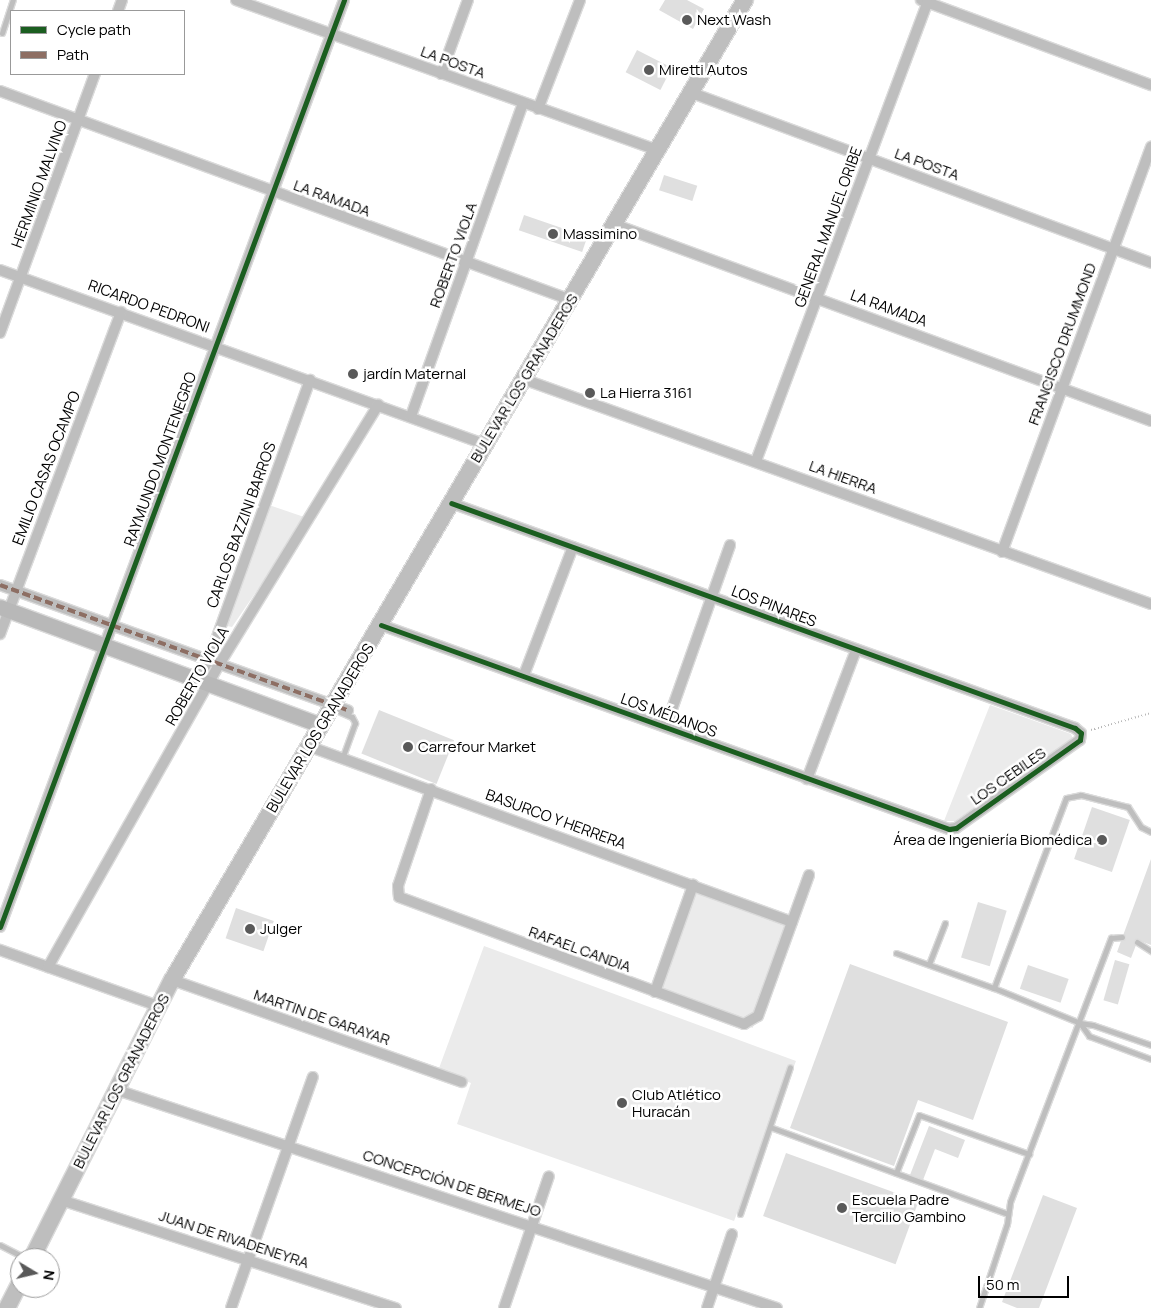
<!DOCTYPE html>
<html>
<head>
<meta charset="utf-8">
<style>
	body { margin:0 }
	#map { position:relative; width:1151px; height:1308px; overflow:hidden; background:#fff; font-family:Manrope,sans-serif }
	div>[style] { position:absolute }
	[style*='--x'] { left:calc(var(--x)*1px); top:calc(var(--y)*1px); width:calc(var(--w)*1px); rotate:calc(var(--a)*1deg) }
	.green>* { inset:0; background:#ebebeb; transform-origin:0 0 }
	.building>* { inset:0; background:#dfdfdf; transform-origin:0 0 }
	.path>* { height:2px; margin-top:-1px; transform-origin:0; background:repeating-linear-gradient(90deg,#b9b9b9 0 1px,transparent 0 3.5px) }
	.roads { filter:drop-shadow(1px 0 #dbdbdb) drop-shadow(-1px 0 #dbdbdb) drop-shadow(0 1px #dbdbdb) drop-shadow(0 -1px #dbdbdb) }
	.lane>* { height:5px; margin:-2.5px; padding:0 2.5px; transform-origin:2.5px; border-radius:2.5px; background:#bebebe }
	.street>* { height:10px; margin:-5px; padding:0 5px; transform-origin:5px; border-radius:5px; background:#bebebe }
	.secondary>* { height:15px; margin:-7.5px; padding:0 7.5px; transform-origin:7.5px; border-radius:7.5px; background:#b8b8b8 }
	.primary>* { height:16px; margin:-8px; padding:0 8px; transform-origin:8px; border-radius:8px; background:#bebebe }
	.quiet>* { height:4px; margin-top:-2px; transform-origin:0; background:repeating-linear-gradient(90deg,#8d6e63 0 8px,transparent 0 12px) }
	.cycleway>* { height:5px; margin:-2.5px; padding:0 2.5px; transform-origin:2.5px; border-radius:2.5px; background:#1b5e20 }
	.dots>* { width:14px; height:14px; translate:-50% -50%; box-sizing:border-box; border:2px solid #fff; border-radius:50% }
	span { translate:-50% -50%; white-space:nowrap; text-align:center; line-height:1.15; -webkit-text-stroke:5px #fff; paint-order:stroke }
	.poi-label { font-size:15px; color:#000 }
	.left { translate:0 -50%; text-align:left }
	.right { translate:-100% -50%; text-align:right }
	.street-label { font-size:15px; color:#000 }
	.legend { position:absolute; left:10px; top:10px; width:175px; height:65px; box-sizing:border-box; background:#fff; border:1px solid #999; margin:0; padding:6px 9px; list-style:none; font-size:15px; color:#000 }
	.legend li { display:flex; align-items:center; gap:10px; height:25px }
	.legend b { width:25px; border:1px solid #999 }
	.north { position:absolute; left:10px; top:1248px; width:50px; height:50px; box-sizing:border-box; background:#fff; border:1px solid #999; border-radius:50%; rotate:99deg; font-size:14px; font-weight:700; line-height:20px; text-align:center; color:#000 }
	.north::after { content:''; display:block; margin:auto; width:18px; height:22px; background:#595959; clip-path:polygon(50% 0,100% 100%,50% 72%,0 100%) }
	.scale { position:absolute; left:978px; top:1276px; width:91px; height:22px; box-sizing:border-box; border:2px solid #000; border-top:0; padding-left:6px; font-size:15px; line-height:18px; white-space:nowrap; color:#000; -webkit-text-stroke:4px #fff; paint-order:stroke }
</style>
</head>
<body>
<div id="map">
	<div class="green">
		<div style="clip-path:polygon(269px 505px,307px 518px,232px 627px,227px 626px,224px 622px)"></div>
		<div style="clip-path:polygon(990px 705px,1071px 734px,1073px 739px,955px 821px,944px 821px)"></div>
		<div style="left:693px;top:885px;width:105px;height:114px;rotate:20deg"></div>
		<div style="clip-path:polygon(484px 946px,796px 1061px,734px 1221px,457px 1124px,471px 1083px,438px 1071px)"></div>
	</div>
	<div class="building">
		<div style="clip-path:polygon(665px 0,687px 0,704px 9px,693px 29px,659px 10px)"></div>
		<div style="left:637px;top:50px;width:39px;height:25px;rotate:27deg"></div>
		<div style="left:664px;top:175px;width:35px;height:16px;rotate:18deg"></div>
		<div style="left:524px;top:215px;width:67px;height:16px;rotate:19deg"></div>
		<div style="left:379px;top:710px;width:81px;height:47px;rotate:22deg"></div>
		<div style="left:1092px;top:807px;width:40px;height:55px;rotate:19deg"></div>
		<div style="clip-path:polygon(1151px 859px,1151px 945px,1138px 940px,1131px 958px,1117px 952px)"></div>
		<div style="left:978px;top:902px;width:30px;height:58px;rotate:17deg"></div>
		<div style="left:236px;top:908px;width:40px;height:32px;rotate:19deg"></div>
		<div style="left:1115px;top:960px;width:15px;height:42px;rotate:16deg"></div>
		<div style="clip-path:polygon(850px 964px,1008px 1022px,973px 1120px,918px 1100px,894px 1166px,790px 1128px)"></div>
		<div style="left:1028px;top:965px;width:43px;height:25px;rotate:19deg"></div>
		<div style="clip-path:polygon(929px 1126px,965px 1140px,958px 1158px,935px 1149px,923px 1180px,910px 1175px)"></div>
		<div style="left:786px;top:1153px;width:141px;height:67px;rotate:20deg"></div>
		<div style="clip-path:polygon(1043px 1195px,1077px 1208px,1039px 1308px,1017px 1308px,1002px 1302px)"></div>
	</div>
	<div class="path">
		<div style="--x:1091;--y:730;--w:62;--a:-15.8"></div>
	</div>
	<div class="roads">
		<div class="lane">
			<div style="--x:2;--y:33;--w:35;--a:-72"></div>
			<div style="--x:340;--y:712;--w:13;--a:23"></div>
			<div style="--x:352;--y:717;--w:7;--a:63"></div>
			<div style="--x:355;--y:723;--w:37;--a:110"></div>
			<div style="--x:1151;--y:832;--w:11;--a:-153"></div>
			<div style="--x:1141;--y:827;--w:24;--a:-123"></div>
			<div style="--x:1128;--y:807;--w:49;--a:-165.7"></div>
			<div style="--x:1081;--y:795;--w:15;--a:169"></div>
			<div style="--x:1066;--y:798;--w:203;--a:110.8"></div>
			<div style="--x:994;--y:988;--w:93;--a:22.1"></div>
			<div style="--x:1080;--y:1023;--w:13;--a:9"></div>
			<div style="--x:1093;--y:1025;--w:61;--a:19"></div>
			<div style="--x:1137;--y:942;--w:17;--a:33"></div>
			<div style="--x:896;--y:953;--w:104;--a:19.7"></div>
			<div style="--x:929;--y:964;--w:44;--a:-68.7"></div>
			<div style="--x:1080;--y:1023;--w:16;--a:55"></div>
			<div style="--x:1089;--y:1036;--w:66;--a:20.4"></div>
			<div style="--x:770;--y:1127;--w:253;--a:20.1"></div>
			<div style="--x:896;--y:1173;--w:62;--a:-68.4"></div>
			<div style="--x:919;--y:1115;--w:117;--a:19.5"></div>
			<div style="--x:740;--y:1214;--w:155;--a:-71.2"></div>
			<div style="--x:0;--y:1245;--w:29;--a:27"></div>
			<div style="--x:979;--y:1308;--w:89;--a:-71.6"></div>
			<div style="--x:1007;--y:1224;--w:22;--a:-82"></div>
			<div style="--x:1010;--y:1202;--w:283;--a:-69.1"></div>
			<div style="--x:1111;--y:938;--w:11;--a:-5"></div>
		</div>
		<div class="street">
			<div style="--x:236;--y:0;--w:450;--a:19.6"></div>
			<div style="--x:921;--y:0;--w:245;--a:20.3"></div>
			<div style="--x:118;--y:11;--w:12;--a:-70"></div>
			<div style="--x:441;--y:74;--w:79;--a:-70"></div>
			<div style="--x:0;--y:91;--w:608;--a:20.1"></div>
			<div style="--x:692;--y:93;--w:489;--a:20.3"></div>
			<div style="--x:538;--y:109;--w:117;--a:-68.9"></div>
			<div style="--x:616;--y:225;--w:570;--a:20.12"></div>
			<div style="--x:0;--y:270;--w:514;--a:19.77"></div>
			<div style="--x:0;--y:333;--w:276;--a:-69.9"></div>
			<div style="--x:523;--y:379;--w:667;--a:19.71"></div>
			<div style="--x:411;--y:416;--w:332;--a:-70.3"></div>
			<div style="--x:756;--y:461;--w:489;--a:-69.5"></div>
			<div style="--x:1002;--y:552;--w:432;--a:-69.8"></div>
			<div style="--x:0;--y:585;--w:370;--a:19.8"></div>
			<div style="--x:381;--y:625;--w:604;--a:19.76"></div>
			<div style="--x:949;--y:829;--w:7;--a:-8"></div>
			<div style="--x:956;--y:828;--w:152;--a:-35.4"></div>
			<div style="--x:1080;--y:740;--w:7;--a:-82"></div>
			<div style="--x:1081;--y:733;--w:8;--a:-140"></div>
			<div style="--x:1075;--y:728;--w:663;--a:-160.17"></div>
			<div style="--x:0;--y:634;--w:344;--a:-69.4"></div>
			<div style="--x:524;--y:675;--w:137;--a:-69.1"></div>
			<div style="--x:198;--y:679;--w:23;--a:-61"></div>
			<div style="--x:209;--y:659;--w:297;--a:-70.1"></div>
			<div style="--x:666;--y:726;--w:192;--a:-70.5"></div>
			<div style="--x:308;--y:746;--w:515;--a:19.98"></div>
			<div style="--x:807;--y:779;--w:138;--a:-69.2"></div>
			<div style="--x:431;--y:789;--w:102;--a:108.8"></div>
			<div style="--x:398;--y:886;--w:11;--a:85"></div>
			<div style="--x:399;--y:897;--w:368;--a:20.2"></div>
			<div style="--x:744;--y:1024;--w:16;--a:-30"></div>
			<div style="--x:758;--y:1016;--w:150;--a:-70.1"></div>
			<div style="--x:0;--y:927;--w:989;--a:-69.64"></div>
			<div style="--x:0;--y:950;--w:168;--a:19.5"></div>
			<div style="--x:48;--y:967;--w:349;--a:-60.5"></div>
			<div style="--x:220;--y:663;--w:303;--a:-58.5"></div>
			<div style="--x:172;--y:980;--w:307;--a:19.4"></div>
			<div style="--x:655;--y:992;--w:114;--a:-70.4"></div>
			<div style="--x:117;--y:1090;--w:695;--a:18.28"></div>
			<div style="--x:61;--y:1200;--w:352;--a:17.9"></div>
			<div style="--x:231;--y:1308;--w:245;--a:-70.5"></div>
			<div style="--x:504;--y:1308;--w:139;--a:-71.2"></div>
			<div style="--x:707;--y:1308;--w:78;--a:-71.3"></div>
		</div>
		<div class="secondary">
			<div style="--x:0;--y:607;--w:341;--a:20.2"></div>
		</div>
		<div class="primary">
			<div style="--x:32;--y:1258;--w:311;--a:-63.3"></div>
			<div style="--x:172;--y:980;--w:1135;--a:-59.69"></div>
			<div style="--x:7;--y:1308;--w:29;--a:-63"></div>
		</div>
	</div>
	<div class="quiet">
		<div style="--x:0;--y:585;--w:370;--a:19.8"></div>
	</div>
	<div class="cycleway">
		<div style="--x:381;--y:625;--w:604;--a:19.76"></div>
		<div style="--x:949;--y:829;--w:7;--a:-8"></div>
		<div style="--x:956;--y:828;--w:152;--a:-35.4"></div>
		<div style="--x:1080;--y:740;--w:7;--a:-82"></div>
		<div style="--x:1081;--y:733;--w:8;--a:-140"></div>
		<div style="--x:1075;--y:728;--w:663;--a:-160.17"></div>
		<div style="--x:0;--y:927;--w:989;--a:-69.64"></div>
	</div>
	<div class="dots">
		<div style="left:687px;top:20px;background:#595959"></div>
		<div style="left:649px;top:70px;background:#595959"></div>
		<div style="left:553px;top:234px;background:#595959"></div>
		<div style="left:353px;top:374px;background:#595959"></div>
		<div style="left:590px;top:393px;background:#595959"></div>
		<div style="left:408px;top:747px;background:#595959"></div>
		<div style="left:1102px;top:840px;background:#595959"></div>
		<div style="left:250px;top:929px;background:#595959"></div>
		<div style="left:622px;top:1103px;background:#595959"></div>
		<div style="left:842px;top:1208px;background:#595959"></div>
	</div>
	<div class="poi-label">
		<span class="left" style="left:697px;top:20px">Next Wash</span>
		<span class="left" style="left:659px;top:70px">Miretti Autos</span>
		<span class="left" style="left:563px;top:234px">Massimino</span>
		<span class="left" style="left:363px;top:374px">jardín Maternal</span>
		<span class="left" style="left:600px;top:393px">La Hierra 3161</span>
		<span class="left" style="left:418px;top:747px">Carrefour Market</span>
		<span class="right" style="left:1092px;top:840px">Área de Ingeniería Biomédica</span>
		<span class="left" style="left:260px;top:929px">Julger</span>
		<span class="left" style="left:632px;top:1103px">Club Atlético<br>Huracán</span>
		<span class="left" style="left:852px;top:1208px">Escuela Padre<br>Tercilio Gambino</span>
	</div>
	<div class="street-label">
		<span style="left:453px;top:62px;rotate:20deg">LA POSTA</span>
		<span style="left:927px;top:164px;rotate:20deg">LA POSTA</span>
		<span style="left:39px;top:184px;rotate:-70deg">HERMINIO MALVINO</span>
		<span style="left:332px;top:198px;rotate:20deg">LA RAMADA</span>
		<span style="left:828px;top:227px;rotate:-70deg">GENERAL MANUEL ORIBE</span>
		<span style="left:453px;top:255px;rotate:-70deg">ROBERTO VIOLA</span>
		<span style="left:149px;top:306px;rotate:20deg">RICARDO PEDRONI</span>
		<span style="left:889px;top:308px;rotate:20deg">LA RAMADA</span>
		<span style="left:1062px;top:344px;rotate:-70deg">FRANCISCO DRUMMOND</span>
		<span style="left:524px;top:378px;rotate:-59deg">BULEVAR LOS GRANADEROS</span>
		<span style="left:160px;top:459px;rotate:-70deg">RAYMUNDO MONTENEGRO</span>
		<span style="left:46px;top:468px;rotate:-69deg">EMILIO CASAS OCAMPO</span>
		<span style="left:843px;top:477px;rotate:20deg">LA HIERRA</span>
		<span style="left:241px;top:525px;rotate:-70deg">CARLOS BAZZINI BARROS</span>
		<span style="left:774px;top:606px;rotate:21deg">LOS PINARES</span>
		<span style="left:197px;top:676px;rotate:-60deg">ROBERTO VIOLA</span>
		<span style="left:669px;top:715px;rotate:20deg">LOS MÉDANOS</span>
		<span style="left:320px;top:728px;rotate:-59deg">BULEVAR LOS GRANADEROS</span>
		<span style="left:1008px;top:776px;rotate:-35deg">LOS CEBILES</span>
		<span style="left:556px;top:819px;rotate:20deg">BASURCO Y HERRERA</span>
		<span style="left:580px;top:949px;rotate:20deg">RAFAEL CANDIA</span>
		<span style="left:322px;top:1017px;rotate:19deg">MARTIN DE GARAYAR</span>
		<span style="left:121px;top:1081px;rotate:-63deg">BULEVAR LOS GRANADEROS</span>
		<span style="left:452px;top:1183px;rotate:18deg">CONCEPCIÓN DE BERMEJO</span>
		<span style="left:234px;top:1239px;rotate:18deg">JUAN DE RIVADENEYRA</span>
	</div>
	<ul class="legend">
	<li><b style="height:6px;background:#1b5e20"></b>Cycle path</li>
	<li><b style="height:6px;background:#8d6e63"></b>Path</li>
	</ul>
	<div class="north">N</div>
	<div class="scale">50 m</div>
</div>
</body>
</html>
